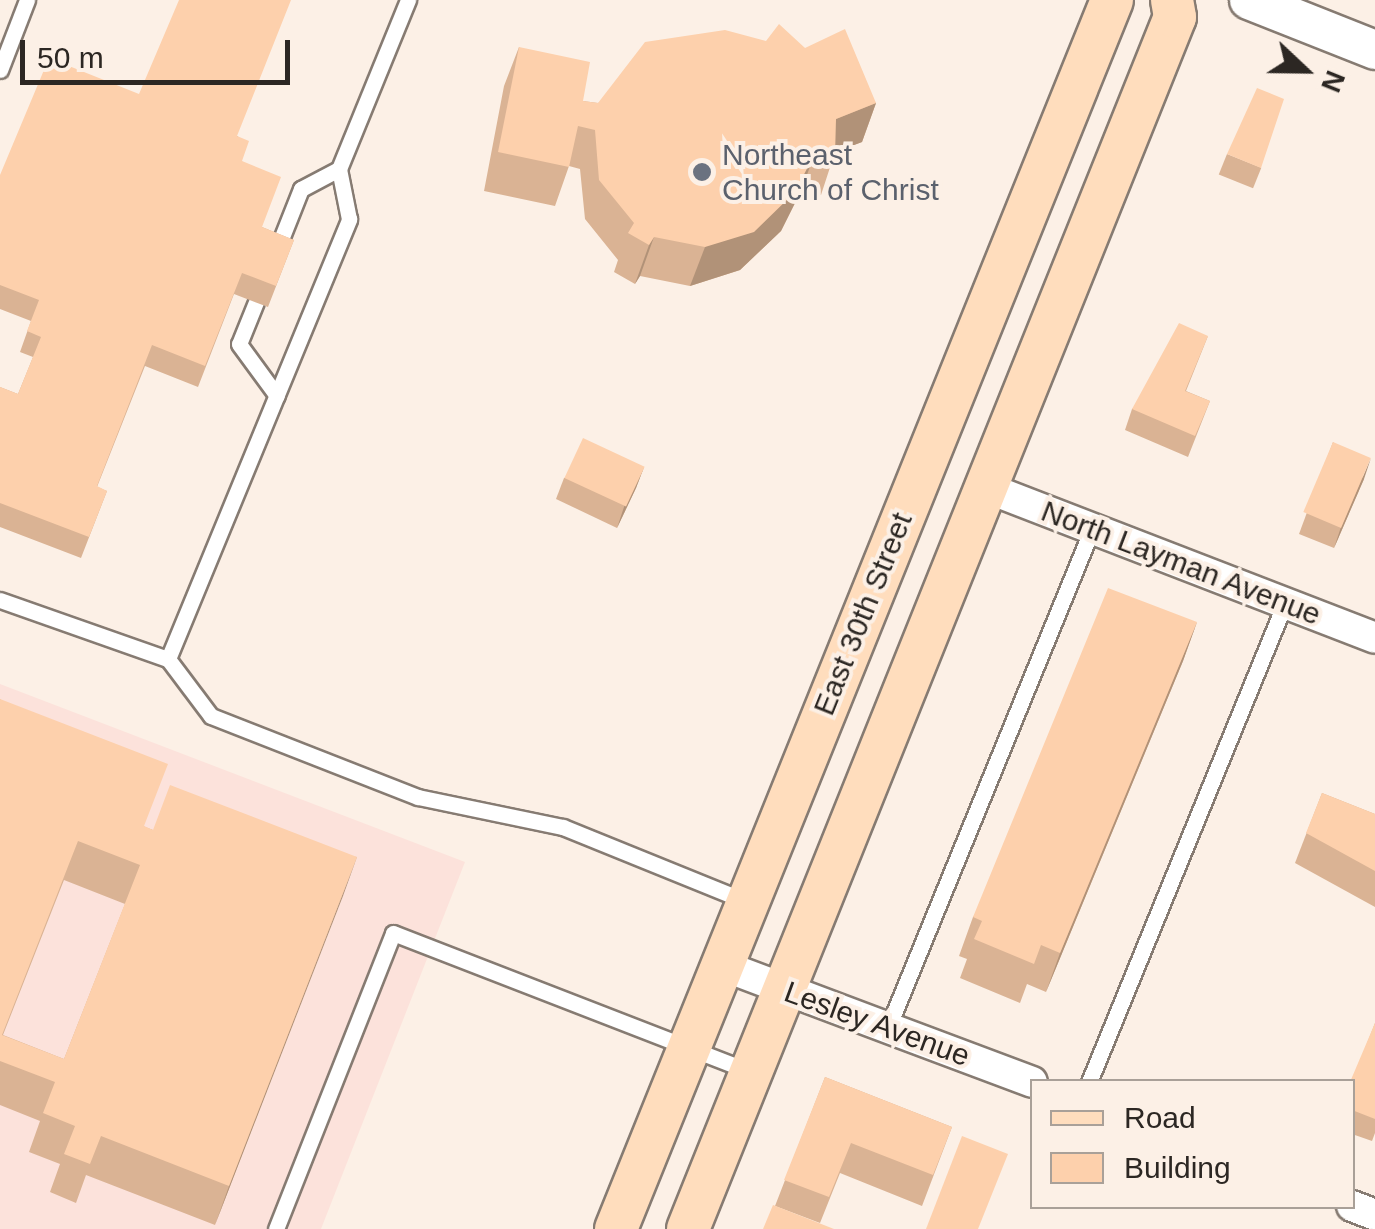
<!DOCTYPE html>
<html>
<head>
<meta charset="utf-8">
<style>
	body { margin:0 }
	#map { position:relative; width:1375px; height:1229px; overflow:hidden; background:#fcf0e6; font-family:Helvetica,sans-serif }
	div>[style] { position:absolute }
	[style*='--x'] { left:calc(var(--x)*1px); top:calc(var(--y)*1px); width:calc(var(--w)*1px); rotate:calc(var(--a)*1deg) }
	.education>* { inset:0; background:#fce2db }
	.roads { filter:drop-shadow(2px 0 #867b72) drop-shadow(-2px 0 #867b72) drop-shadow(0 2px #867b72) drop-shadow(0 -2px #867b72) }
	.service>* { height:15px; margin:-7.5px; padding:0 7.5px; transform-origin:7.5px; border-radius:7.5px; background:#fff }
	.minor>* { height:30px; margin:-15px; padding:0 15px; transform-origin:15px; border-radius:15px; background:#fff }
	.tertiary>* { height:38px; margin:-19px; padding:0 19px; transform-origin:19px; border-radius:19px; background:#fff }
	.secondary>* { height:42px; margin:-21px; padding:0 21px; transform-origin:21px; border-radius:21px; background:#ffddbd }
	.wall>* { inset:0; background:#dab394; transform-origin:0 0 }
	.shaded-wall>* { inset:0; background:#b19278 }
	.building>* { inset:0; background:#fdd0ac; transform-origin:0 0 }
	.dots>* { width:28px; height:28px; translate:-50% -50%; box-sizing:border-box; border:5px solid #fcf0e6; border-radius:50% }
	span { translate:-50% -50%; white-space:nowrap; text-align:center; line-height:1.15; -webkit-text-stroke:8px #fcf0e6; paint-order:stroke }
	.worship-label { font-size:30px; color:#5b616d }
	.left { translate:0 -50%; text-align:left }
	.street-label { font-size:30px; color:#2c2723 }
	.legend { position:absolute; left:1030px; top:1079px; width:325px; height:130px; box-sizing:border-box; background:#fcf0e6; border:2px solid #a9a098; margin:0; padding:12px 18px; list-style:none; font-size:30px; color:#2c2723 }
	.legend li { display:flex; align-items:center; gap:20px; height:50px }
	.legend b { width:50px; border:2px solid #a9a098 }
	.north { position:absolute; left:1255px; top:20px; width:100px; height:100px; -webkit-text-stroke:8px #fcf0e6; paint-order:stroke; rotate:112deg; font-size:28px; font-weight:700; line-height:40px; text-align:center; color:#2c2723 }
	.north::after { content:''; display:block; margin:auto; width:35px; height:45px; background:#2c2723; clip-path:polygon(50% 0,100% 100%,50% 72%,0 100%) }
	.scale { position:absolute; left:20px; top:40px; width:270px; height:45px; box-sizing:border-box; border:5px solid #2c2723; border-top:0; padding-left:12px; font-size:30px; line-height:35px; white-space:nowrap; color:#2c2723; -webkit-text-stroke:8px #fcf0e6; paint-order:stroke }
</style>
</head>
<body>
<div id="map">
	<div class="education">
		<div style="clip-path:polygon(0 684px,465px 862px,321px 1229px,0 1229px)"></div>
	</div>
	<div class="roads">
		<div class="service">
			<div style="--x:0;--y:70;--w:75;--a:-68.9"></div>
			<div style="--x:276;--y:252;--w:68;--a:-68.4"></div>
			<div style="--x:301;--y:189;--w:43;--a:-27.8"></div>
			<div style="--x:256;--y:302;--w:45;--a:112"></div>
			<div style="--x:239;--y:344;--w:64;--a:53.8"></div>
			<div style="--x:0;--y:600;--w:178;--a:19.4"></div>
			<div style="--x:168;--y:659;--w:476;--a:-67.6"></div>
			<div style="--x:349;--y:219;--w:51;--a:-101.3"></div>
			<div style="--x:339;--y:169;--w:183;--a:-67.8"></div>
			<div style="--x:168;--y:659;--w:71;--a:53"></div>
			<div style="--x:211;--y:716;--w:222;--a:21.4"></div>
			<div style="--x:418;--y:797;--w:148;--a:11.7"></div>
			<div style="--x:563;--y:827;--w:194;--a:22.1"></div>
			<div style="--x:887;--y:1030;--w:541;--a:-67.75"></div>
			<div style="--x:1089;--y:1082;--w:518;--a:-67.75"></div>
			<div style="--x:276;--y:1229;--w:318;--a:-68.4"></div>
			<div style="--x:393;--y:933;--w:381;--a:21.2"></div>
		</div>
		<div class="minor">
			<div style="--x:987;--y:488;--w:416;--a:21.1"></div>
			<div style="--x:721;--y:965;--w:332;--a:20.6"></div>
			<div style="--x:1352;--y:1206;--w:25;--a:21"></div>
		</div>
		<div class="tertiary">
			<div style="--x:1249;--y:0;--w:136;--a:21.6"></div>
		</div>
		<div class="secondary">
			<div style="--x:616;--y:1229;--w:1325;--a:-68.02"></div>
			<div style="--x:688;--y:1229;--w:1306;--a:-68.11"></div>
			<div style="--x:1175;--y:17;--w:17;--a:-100"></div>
		</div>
	</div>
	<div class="wall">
		<div style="clip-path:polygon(766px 41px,805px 48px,876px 103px,862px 142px,835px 152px,821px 195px,801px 191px,781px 231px,740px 270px,690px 286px,640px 276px,635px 284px,614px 272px,618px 260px,585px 219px,580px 169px,569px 166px,555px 206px,484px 191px,504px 86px,519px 47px,583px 101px,598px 103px)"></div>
		<div style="clip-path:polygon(238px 136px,242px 161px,262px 227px,294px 240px,268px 307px,234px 294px,198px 387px,145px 366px,97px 487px,107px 491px,81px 558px,0 527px,0 387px,18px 394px,33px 357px,20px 352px,31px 321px,0 309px,0 175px)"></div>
		<div style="left:1227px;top:154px;width:37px;height:22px;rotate:22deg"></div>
		<div style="clip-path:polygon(1208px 336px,1186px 391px,1210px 401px,1188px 457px,1125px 430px,1132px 409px)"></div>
		<div style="clip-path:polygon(1333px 442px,1364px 479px,1334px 548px,1299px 534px)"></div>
		<div style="clip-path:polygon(644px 467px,636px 488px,617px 528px,556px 499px,564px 478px)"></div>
		<div style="clip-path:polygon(1197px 622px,1183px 661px,1046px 992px,1027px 984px,1020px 1003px,960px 978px,967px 959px,959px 956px,973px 917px)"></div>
		<div style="clip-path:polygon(evenodd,0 699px,145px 827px,153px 830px,357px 857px,215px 1225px,86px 1175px,76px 1203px,50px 1192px,60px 1164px,29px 1152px,40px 1121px,0 1105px,0 699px,64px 880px,125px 904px,64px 1059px,3px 1035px,64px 880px)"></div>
		<div style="clip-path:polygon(1322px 793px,1375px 814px,1375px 907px,1295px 863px)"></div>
		<div style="clip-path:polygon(1375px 1023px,1375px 1133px,1372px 1141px,1352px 1134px,1352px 1082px)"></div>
		<div style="clip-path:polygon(825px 1077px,952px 1127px,922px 1206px,840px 1173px,820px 1223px,775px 1206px)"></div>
	</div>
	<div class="shaded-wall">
		<div style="clip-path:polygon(876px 103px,862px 142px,828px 155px,836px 119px)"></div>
		<div style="clip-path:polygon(815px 153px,801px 191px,781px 231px,740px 270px,690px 286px,705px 247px)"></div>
		<div style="clip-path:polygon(654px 237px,640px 276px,635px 284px,649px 245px)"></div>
		<div style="clip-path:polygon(1371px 458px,1364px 479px,1334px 548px,1341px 527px)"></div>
		<div style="clip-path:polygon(644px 467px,636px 488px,617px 528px,624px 507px)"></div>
		<div style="clip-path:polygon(1197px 622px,1183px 661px,1046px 992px,1060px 953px)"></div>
		<div style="clip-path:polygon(357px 857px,343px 896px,215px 1225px,229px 1186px)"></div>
	</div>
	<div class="building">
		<div style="clip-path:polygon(179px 0,291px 0,237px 136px,249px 141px,242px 161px,281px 177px,262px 227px,294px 240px,276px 286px,242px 273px,205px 366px,152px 345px,97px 486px,107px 491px,89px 537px,0 503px,0 387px,18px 394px,41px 337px,27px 331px,39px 300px,0 285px,0 175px,49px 58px,139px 94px)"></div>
		<div style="clip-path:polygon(779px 24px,805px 48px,845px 29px,876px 103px,836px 119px,835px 156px,815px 153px,795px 192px,754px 232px,705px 247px,654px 237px,649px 245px,628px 233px,634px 223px,599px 180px,595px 130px,578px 126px,569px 167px,498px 152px,519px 47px,590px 62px,583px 101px,598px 103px,645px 42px,725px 30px,766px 41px)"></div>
		<div style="clip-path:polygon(1257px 88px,1284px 99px,1261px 168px,1227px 154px)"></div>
		<div style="clip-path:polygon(1179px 323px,1208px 336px,1185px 391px,1210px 401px,1195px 436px,1132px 409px)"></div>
		<div style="left:583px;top:438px;width:68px;height:44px;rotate:25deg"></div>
		<div style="left:1333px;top:442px;width:41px;height:76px;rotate:23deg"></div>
		<div style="clip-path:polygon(1108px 588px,1197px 622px,1060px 953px,1041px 945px,1034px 964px,974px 939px,982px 921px,973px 917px)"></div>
		<div style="clip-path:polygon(evenodd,0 699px,168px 764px,144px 826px,153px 830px,170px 785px,357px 857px,229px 1186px,101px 1136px,90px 1164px,64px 1154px,75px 1126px,43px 1113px,55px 1082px,0 1061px,0 699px,78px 841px,140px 865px,64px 1059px,2px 1035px,78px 841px)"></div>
		<div style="clip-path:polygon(1322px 793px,1375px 814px,1375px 871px,1306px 833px)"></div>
		<div style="clip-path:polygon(1375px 1023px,1375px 1119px,1352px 1110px,1352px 1082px,1350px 1082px)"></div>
		<div style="clip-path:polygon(825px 1077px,952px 1127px,933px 1175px,851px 1143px,829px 1197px,784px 1180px)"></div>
		<div style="clip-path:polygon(962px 1136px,1008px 1154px,978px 1229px,926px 1229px)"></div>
		<div style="clip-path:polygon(773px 1205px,834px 1229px,763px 1229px)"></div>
	</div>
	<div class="dots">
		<div style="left:702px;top:172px;background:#6b7280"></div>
	</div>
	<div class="worship-label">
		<span class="left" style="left:722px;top:172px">Northeast<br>Church of Christ</span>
	</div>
	<div class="street-label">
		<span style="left:1181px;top:563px;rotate:21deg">North Layman Avenue</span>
		<span style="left:863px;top:614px;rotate:-68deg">East 30th Street</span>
		<span style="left:877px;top:1024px;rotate:20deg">Lesley Avenue</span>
	</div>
	<ul class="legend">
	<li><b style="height:12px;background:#ffddbd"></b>Road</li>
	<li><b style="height:28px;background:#fdd0ac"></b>Building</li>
	</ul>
	<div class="north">N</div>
	<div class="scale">50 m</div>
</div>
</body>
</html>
